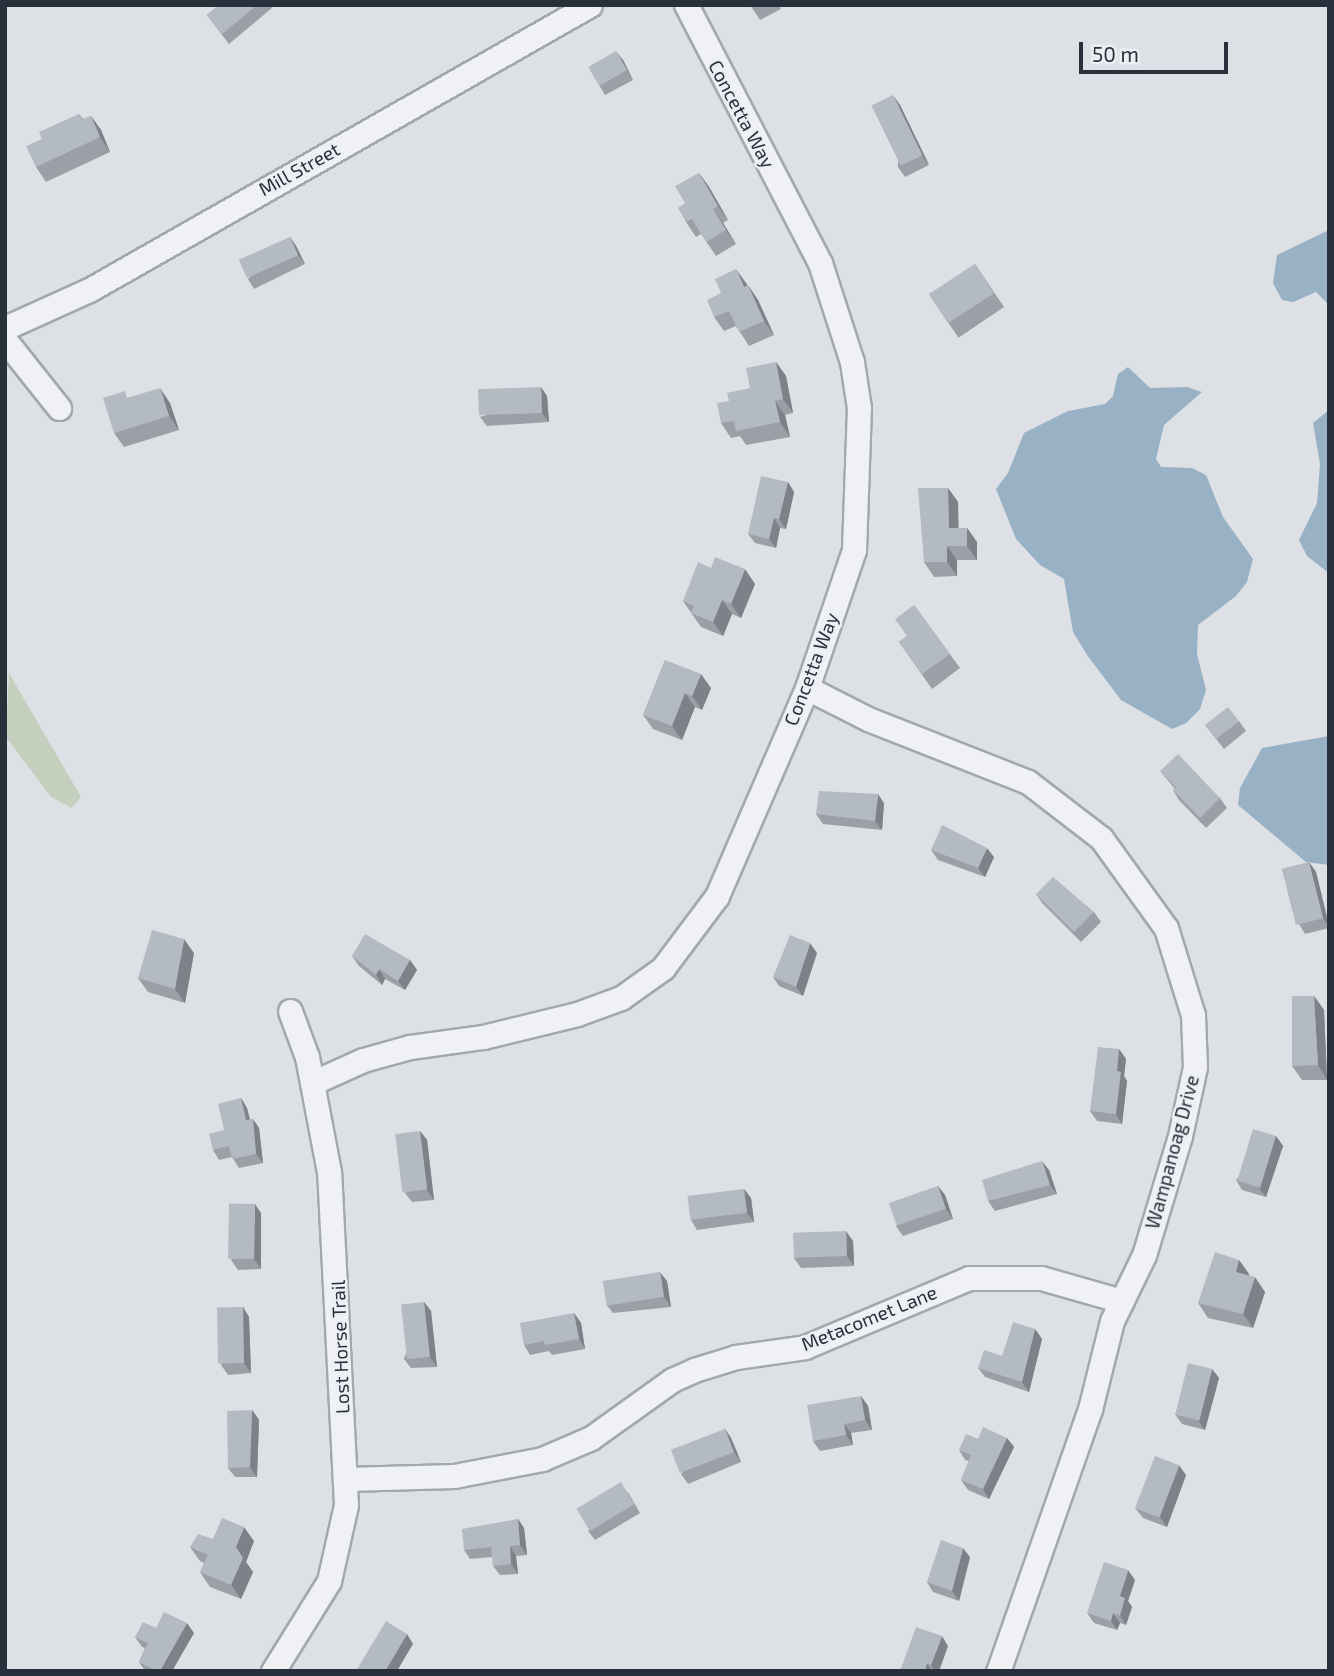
<!DOCTYPE html>
<html>
<head>
<meta charset="utf-8">
<style>
	body { margin:0 }
	#map { position:relative; width:1334px; height:1676px; overflow:hidden; background:#dde1e6; font-family:"Exo 2",sans-serif }
	div>[style] { position:absolute }
	[style*='--x'] { left:calc(var(--x)*1px); top:calc(var(--y)*1px); width:calc(var(--w)*1px); rotate:calc(var(--a)*1deg) }
	.green>* { inset:0; background:#c4cfbe }
	.water>* { inset:0; background:#99b1c4 }
	.roads { filter:drop-shadow(2px 0 #a3a8af) drop-shadow(-2px 0 #a3a8af) drop-shadow(0 2px #a3a8af) drop-shadow(0 -2px #a3a8af) }
	.minor>* { height:23px; margin:-11.5px; padding:0 11.5px; transform-origin:11.5px; border-radius:11.5px; background:#eff1f4 }
	.wall>* { inset:0; background:#9ba0a7; transform-origin:0 0 }
	.shaded-wall>* { inset:0; background:#7e8288 }
	.building>* { inset:0; background:#b4bac2; transform-origin:0 0 }
	span { translate:-50% -50%; white-space:nowrap; text-align:center; line-height:1.15; -webkit-text-stroke:5px #ecf0f4; paint-order:stroke }
	.street-label { font-size:19px; color:#27303b }
	.frame { position:absolute; inset:0; border:7px solid #27303b; pointer-events:none }
	.scale { position:absolute; left:1079px; top:42px; width:149px; height:32px; box-sizing:border-box; border:4px solid #27303b; border-top:0; padding-left:9px; font-size:21px; line-height:24px; white-space:nowrap; color:#27303b; -webkit-text-stroke:5px #ecf0f4; paint-order:stroke }
</style>
</head>
<body>
<div id="map">
	<div class="green">
		<div style="clip-path:polygon(9px 673px,81px 797px,72px 808px,51px 797px,6px 737px)"></div>
	</div>
	<div class="water">
		<div style="clip-path:polygon(1329px 230px,1329px 305px,1316px 292px,1293px 302px,1282px 300px,1273px 283px,1277px 255px)"></div>
		<div style="clip-path:polygon(1128px 367px,1150px 388px,1187px 387px,1202px 392px,1164px 425px,1156px 459px,1161px 467px,1192px 468px,1206px 475px,1223px 517px,1253px 559px,1247px 582px,1236px 596px,1198px 625px,1197px 654px,1206px 690px,1200px 709px,1186px 723px,1172px 729px,1121px 700px,1087px 655px,1073px 632px,1064px 579px,1040px 565px,1016px 539px,996px 489px,1008px 473px,1024px 433px,1068px 411px,1105px 404px,1113px 396px,1118px 374px)"></div>
		<div style="clip-path:polygon(1329px 410px,1329px 569px,1326px 571px,1307px 556px,1299px 540px,1317px 503px,1320px 464px,1313px 423px)"></div>
		<div style="clip-path:polygon(1329px 736px,1329px 865px,1306px 862px,1238px 805px,1240px 788px,1262px 748px)"></div>
	</div>
	<div class="roads">
		<div class="minor">
			<div style="--x:5;--y:328;--w:94;--a:-24.4"></div>
			<div style="--x:91;--y:289;--w:574;--a:-29.65"></div>
			<div style="--x:5;--y:340;--w:87;--a:51.5"></div>
			<div style="--x:807;--y:688;--w:68;--a:26.9"></div>
			<div style="--x:868;--y:719;--w:172;--a:21.5"></div>
			<div style="--x:1028;--y:782;--w:92;--a:37.5"></div>
			<div style="--x:1101;--y:838;--w:111;--a:54.2"></div>
			<div style="--x:1166;--y:928;--w:91;--a:72.8"></div>
			<div style="--x:1193;--y:1015;--w:52;--a:87.8"></div>
			<div style="--x:1195;--y:1067;--w:71;--a:102.3"></div>
			<div style="--x:1180;--y:1136;--w:124;--a:106.8"></div>
			<div style="--x:1144;--y:1255;--w:73;--a:115.9"></div>
			<div style="--x:1112;--y:1321;--w:91;--a:104"></div>
			<div style="--x:1090;--y:1409;--w:278;--a:109.3"></div>
			<div style="--x:312;--y:1083;--w:56;--a:-24.3"></div>
			<div style="--x:363;--y:1060;--w:49;--a:-15.5"></div>
			<div style="--x:410;--y:1047;--w:74;--a:-7.8"></div>
			<div style="--x:483;--y:1037;--w:97;--a:-13.7"></div>
			<div style="--x:577;--y:1014;--w:47;--a:-20"></div>
			<div style="--x:621;--y:998;--w:52;--a:-35.5"></div>
			<div style="--x:663;--y:968;--w:90;--a:-53.1"></div>
			<div style="--x:717;--y:896;--w:227;--a:-66.6"></div>
			<div style="--x:807;--y:688;--w:146;--a:-71.2"></div>
			<div style="--x:854;--y:550;--w:142;--a:-88"></div>
			<div style="--x:859;--y:408;--w:47;--a:-98.7"></div>
			<div style="--x:852;--y:362;--w:104;--a:-107.9"></div>
			<div style="--x:820;--y:263;--w:291;--a:-117.4"></div>
			<div style="--x:346;--y:1479;--w:108;--a:-1.6"></div>
			<div style="--x:454;--y:1476;--w:90;--a:-10.9"></div>
			<div style="--x:542;--y:1459;--w:53;--a:-23.2"></div>
			<div style="--x:591;--y:1438;--w:100;--a:-35.6"></div>
			<div style="--x:672;--y:1380;--w:24;--a:-24"></div>
			<div style="--x:694;--y:1370;--w:44;--a:-17.2"></div>
			<div style="--x:736;--y:1357;--w:70;--a:-8.2"></div>
			<div style="--x:805;--y:1347;--w:178;--a:-22.8"></div>
			<div style="--x:969;--y:1278;--w:72;--a:0"></div>
			<div style="--x:1041;--y:1278;--w:84;--a:15.9"></div>
			<div style="--x:273;--y:1671;--w:106;--a:-58.1"></div>
			<div style="--x:329;--y:1581;--w:78;--a:-77.4"></div>
			<div style="--x:346;--y:1505;--w:333;--a:-92.9"></div>
			<div style="--x:329;--y:1172;--w:117;--a:-100.8"></div>
			<div style="--x:307;--y:1057;--w:49;--a:-110.3"></div>
		</div>
	</div>
	<div class="wall">
		<div style="clip-path:polygon(219px 5px,271px 5px,272px 8px,229px 44px,207px 15px)"></div>
		<div style="clip-path:polygon(750px 5px,779px 5px,781px 9px,760px 20px)"></div>
		<div style="clip-path:polygon(623px 60px,633px 80px,605px 95px,599px 85px)"></div>
		<div style="clip-path:polygon(900px 105px,929px 165px,905px 177px,898px 167px)"></div>
		<div style="clip-path:polygon(79px 114px,83px 119px,91px 116px,101px 130px,110px 152px,46px 182px,36px 167px,42px 139px)"></div>
		<div style="clip-path:polygon(699px 173px,709px 187px,728px 220px,723px 223px,736px 244px,716px 256px,701px 234px,696px 237px,686px 222px,685px 203px)"></div>
		<div style="clip-path:polygon(290px 237px,296px 246px,305px 264px,254px 289px,248px 279px)"></div>
		<div style="left:975px;top:264px;width:52px;height:55px;rotate:56deg"></div>
		<div style="clip-path:polygon(746px 283px,758px 300px,774px 335px,749px 346px,736px 326px,724px 331px,714px 317px)"></div>
		<div style="clip-path:polygon(776px 362px,786px 376px,793px 413px,785px 415px,790px 437px,746px 445px,740px 436px,731px 438px,721px 423px,729px 401px,750px 388px)"></div>
		<div style="clip-path:polygon(547px 396px,549px 422px,487px 426px,480px 417px)"></div>
		<div style="clip-path:polygon(130px 398px,170px 403px,179px 430px,124px 447px,114px 433px)"></div>
		<div style="clip-path:polygon(788px 482px,794px 492px,786px 529px,780px 528px,776px 548px,755px 543px,748px 534px)"></div>
		<div style="clip-path:polygon(948px 488px,958px 502px,958px 528px,967px 528px,977px 542px,977px 560px,957px 560px,957px 576px,934px 577px,924px 562px)"></div>
		<div style="clip-path:polygon(755px 584px,741px 618px,732px 614px,723px 636px,701px 627px,683px 601px)"></div>
		<div style="clip-path:polygon(914px 605px,960px 668px,932px 689px,899px 642px,907px 636px)"></div>
		<div style="clip-path:polygon(665px 660px,711px 688px,702px 710px,695px 707px,682px 740px,653px 729px,643px 715px)"></div>
		<div style="clip-path:polygon(1239px 721px,1246px 731px,1224px 749px,1205px 725px)"></div>
		<div style="clip-path:polygon(1160px 771px,1220px 798px,1227px 808px,1206px 828px,1179px 800px,1173px 790px,1175px 789px)"></div>
		<div style="clip-path:polygon(884px 803px,882px 830px,823px 824px,816px 814px)"></div>
		<div style="clip-path:polygon(931px 850px,994px 857px,985px 877px,938px 860px)"></div>
		<div style="clip-path:polygon(1309px 862px,1316px 872px,1329px 924px,1329px 928px,1305px 934px,1299px 924px)"></div>
		<div style="clip-path:polygon(1036px 894px,1094px 912px,1101px 922px,1081px 942px,1043px 904px)"></div>
		<div style="clip-path:polygon(194px 953px,185px 1003px,148px 992px,138px 978px)"></div>
		<div style="clip-path:polygon(817px 953px,803px 996px,779px 986px,773px 977px)"></div>
		<div style="clip-path:polygon(352px 956px,410px 960px,417px 970px,405px 990px,385px 979px,382px 985px,359px 966px)"></div>
		<div style="clip-path:polygon(1314px 996px,1324px 1010px,1327px 1080px,1302px 1080px,1292px 1066px)"></div>
		<div style="clip-path:polygon(1119px 1049px,1126px 1059px,1124px 1076px,1127px 1081px,1122px 1124px,1097px 1121px,1090px 1111px)"></div>
		<div style="clip-path:polygon(241px 1098px,247px 1108px,250px 1119px,259px 1128px,263px 1163px,239px 1168px,232px 1157px,219px 1160px,213px 1150px)"></div>
		<div style="clip-path:polygon(420px 1131px,427px 1140px,434px 1200px,412px 1202px,405px 1193px)"></div>
		<div style="clip-path:polygon(1276px 1136px,1283px 1146px,1266px 1197px,1242px 1190px,1236px 1180px)"></div>
		<div style="clip-path:polygon(1049px 1170px,1057px 1194px,995px 1211px,988px 1201px)"></div>
		<div style="clip-path:polygon(938px 1186px,945px 1195px,953px 1219px,903px 1236px,896px 1226px)"></div>
		<div style="clip-path:polygon(744px 1189px,751px 1198px,754px 1222px,697px 1230px,691px 1220px)"></div>
		<div style="clip-path:polygon(261px 1213px,261px 1269px,238px 1270px,231px 1260px)"></div>
		<div style="clip-path:polygon(853px 1241px,854px 1266px,801px 1268px,794px 1258px)"></div>
		<div style="clip-path:polygon(1239px 1260px,1249px 1274px,1249px 1276px,1265px 1292px,1253px 1328px,1208px 1318px,1198px 1303px)"></div>
		<div style="clip-path:polygon(667px 1281px,671px 1307px,613px 1313px,606px 1304px)"></div>
		<div style="clip-path:polygon(424px 1302px,431px 1311px,437px 1367px,411px 1368px,404px 1359px)"></div>
		<div style="clip-path:polygon(243px 1307px,249px 1317px,251px 1373px,228px 1375px,221px 1365px)"></div>
		<div style="clip-path:polygon(574px 1313px,581px 1323px,585px 1349px,552px 1355px,549px 1351px,530px 1355px,524px 1345px)"></div>
		<div style="clip-path:polygon(1035px 1329px,1042px 1339px,1029px 1392px,985px 1377px,978px 1368px,1002px 1356px)"></div>
		<div style="clip-path:polygon(1212px 1369px,1219px 1378px,1205px 1430px,1182px 1424px,1175px 1414px)"></div>
		<div style="clip-path:polygon(861px 1396px,868px 1406px,872px 1430px,851px 1433px,853px 1445px,820px 1451px,813px 1441px)"></div>
		<div style="clip-path:polygon(252px 1410px,259px 1420px,257px 1477px,235px 1477px,228px 1468px)"></div>
		<div style="clip-path:polygon(725px 1429px,731px 1438px,741px 1462px,688px 1484px,681px 1474px)"></div>
		<div style="clip-path:polygon(1007px 1438px,1014px 1447px,989px 1499px,968px 1490px,961px 1480px,969px 1461px,965px 1460px,959px 1450px,978px 1439px)"></div>
		<div style="clip-path:polygon(1186px 1475px,1167px 1527px,1143px 1518px,1136px 1509px)"></div>
		<div style="clip-path:polygon(628px 1492px,640px 1513px,595px 1540px,588px 1531px)"></div>
		<div style="clip-path:polygon(518px 1519px,524px 1528px,527px 1555px,516px 1556px,518px 1574px,500px 1575px,493px 1566px,492px 1557px,470px 1559px,464px 1550px)"></div>
		<div style="clip-path:polygon(213px 1539px,254px 1541px,246px 1562px,253px 1572px,241px 1599px,210px 1587px,200px 1572px,204px 1563px,200px 1561px,190px 1547px)"></div>
		<div style="clip-path:polygon(970px 1557px,959px 1601px,933px 1592px,927px 1582px)"></div>
		<div style="clip-path:polygon(1135px 1580px,1128px 1601px,1132px 1607px,1126px 1625px,1120px 1623px,1117px 1630px,1094px 1623px,1087px 1613px)"></div>
		<div style="clip-path:polygon(156px 1628px,194px 1633px,172px 1671px,145px 1671px,139px 1662px,145px 1648px,142px 1647px,135px 1637px)"></div>
		<div style="clip-path:polygon(948px 1646px,939px 1671px,900px 1671px)"></div>
	</div>
	<div class="shaded-wall">
		<div style="clip-path:polygon(616px 51px,623px 60px,633px 80px,627px 70px)"></div>
		<div style="clip-path:polygon(893px 95px,900px 105px,929px 165px,922px 155px)"></div>
		<div style="clip-path:polygon(91px 116px,101px 130px,110px 152px,100px 137px)"></div>
		<div style="clip-path:polygon(699px 173px,709px 187px,728px 220px,718px 206px)"></div>
		<div style="clip-path:polygon(713px 209px,723px 223px,736px 244px,726px 230px)"></div>
		<div style="clip-path:polygon(290px 237px,296px 246px,305px 264px,298px 255px)"></div>
		<div style="clip-path:polygon(736px 269px,746px 283px,754px 301px,744px 287px)"></div>
		<div style="clip-path:polygon(748px 285px,758px 300px,774px 335px,764px 321px)"></div>
		<div style="clip-path:polygon(776px 362px,786px 376px,793px 413px,783px 399px)"></div>
		<div style="clip-path:polygon(541px 387px,547px 396px,549px 422px,542px 413px)"></div>
		<div style="clip-path:polygon(160px 388px,170px 403px,179px 430px,169px 416px)"></div>
		<div style="clip-path:polygon(775px 401px,785px 415px,790px 437px,780px 422px)"></div>
		<div style="clip-path:polygon(788px 482px,794px 492px,786px 529px,779px 519px)"></div>
		<div style="clip-path:polygon(948px 488px,958px 502px,959px 542px,949px 528px)"></div>
		<div style="clip-path:polygon(774px 518px,780px 528px,776px 548px,769px 539px)"></div>
		<div style="clip-path:polygon(967px 528px,977px 542px,977px 560px,967px 546px)"></div>
		<div style="clip-path:polygon(947px 546px,957px 560px,957px 576px,947px 562px)"></div>
		<div style="clip-path:polygon(745px 569px,755px 584px,741px 618px,731px 604px)"></div>
		<div style="clip-path:polygon(722px 600px,732px 614px,723px 636px,713px 622px)"></div>
		<div style="clip-path:polygon(701px 674px,711px 688px,702px 710px,692px 696px)"></div>
		<div style="clip-path:polygon(685px 693px,695px 707px,682px 740px,672px 726px)"></div>
		<div style="clip-path:polygon(878px 794px,884px 803px,882px 830px,875px 821px)"></div>
		<div style="clip-path:polygon(987px 848px,994px 857px,985px 877px,978px 868px)"></div>
		<div style="clip-path:polygon(1309px 862px,1316px 872px,1329px 927px,1323px 918px)"></div>
		<div style="clip-path:polygon(184px 939px,194px 953px,185px 1003px,175px 989px)"></div>
		<div style="clip-path:polygon(810px 943px,817px 953px,803px 996px,796px 987px)"></div>
		<div style="clip-path:polygon(410px 960px,417px 970px,405px 990px,398px 981px)"></div>
		<div style="clip-path:polygon(379px 969px,385px 979px,382px 985px,376px 975px)"></div>
		<div style="clip-path:polygon(1314px 996px,1324px 1010px,1327px 1080px,1318px 1065px)"></div>
		<div style="clip-path:polygon(1119px 1049px,1126px 1059px,1124px 1076px,1127px 1081px,1122px 1124px,1116px 1114px,1117px 1071px)"></div>
		<div style="clip-path:polygon(241px 1098px,247px 1108px,252px 1130px,246px 1120px)"></div>
		<div style="clip-path:polygon(253px 1119px,259px 1128px,263px 1163px,256px 1154px)"></div>
		<div style="clip-path:polygon(420px 1131px,427px 1140px,434px 1200px,427px 1190px)"></div>
		<div style="clip-path:polygon(1276px 1136px,1283px 1146px,1266px 1197px,1259px 1188px)"></div>
		<div style="clip-path:polygon(1042px 1161px,1049px 1170px,1057px 1194px,1050px 1185px)"></div>
		<div style="clip-path:polygon(938px 1186px,945px 1195px,953px 1219px,946px 1209px)"></div>
		<div style="clip-path:polygon(744px 1189px,751px 1198px,754px 1222px,747px 1213px)"></div>
		<div style="clip-path:polygon(255px 1204px,261px 1213px,261px 1269px,254px 1259px)"></div>
		<div style="clip-path:polygon(846px 1231px,853px 1241px,854px 1266px,847px 1256px)"></div>
		<div style="clip-path:polygon(1239px 1260px,1249px 1274px,1246px 1286px,1236px 1272px)"></div>
		<div style="clip-path:polygon(660px 1272px,667px 1281px,671px 1307px,664px 1297px)"></div>
		<div style="clip-path:polygon(1255px 1277px,1265px 1292px,1253px 1328px,1243px 1314px)"></div>
		<div style="clip-path:polygon(424px 1302px,431px 1311px,437px 1367px,430px 1357px)"></div>
		<div style="clip-path:polygon(243px 1307px,249px 1317px,251px 1373px,244px 1363px)"></div>
		<div style="clip-path:polygon(574px 1313px,581px 1323px,585px 1349px,579px 1339px)"></div>
		<div style="clip-path:polygon(1035px 1329px,1042px 1339px,1029px 1392px,1022px 1382px)"></div>
		<div style="clip-path:polygon(1212px 1369px,1219px 1378px,1205px 1430px,1198px 1420px)"></div>
		<div style="clip-path:polygon(861px 1396px,868px 1406px,872px 1430px,865px 1420px)"></div>
		<div style="clip-path:polygon(252px 1410px,259px 1420px,257px 1477px,250px 1467px)"></div>
		<div style="clip-path:polygon(844px 1424px,851px 1433px,853px 1445px,846px 1435px)"></div>
		<div style="clip-path:polygon(725px 1429px,731px 1438px,741px 1462px,734px 1452px)"></div>
		<div style="clip-path:polygon(1007px 1438px,1014px 1447px,989px 1499px,983px 1489px)"></div>
		<div style="clip-path:polygon(1179px 1465px,1186px 1475px,1167px 1527px,1160px 1517px)"></div>
		<div style="clip-path:polygon(518px 1519px,524px 1528px,527px 1555px,520px 1545px)"></div>
		<div style="clip-path:polygon(244px 1527px,254px 1541px,246px 1562px,253px 1572px,241px 1599px,231px 1585px,236px 1547px)"></div>
		<div style="clip-path:polygon(510px 1546px,516px 1556px,518px 1574px,511px 1564px)"></div>
		<div style="clip-path:polygon(963px 1548px,970px 1557px,959px 1601px,952px 1591px)"></div>
		<div style="clip-path:polygon(1128px 1570px,1135px 1580px,1128px 1601px,1132px 1607px,1126px 1625px,1120px 1616px,1120px 1596px)"></div>
		<div style="clip-path:polygon(1113px 1613px,1120px 1623px,1117px 1630px,1111px 1621px)"></div>
		<div style="clip-path:polygon(187px 1623px,194px 1633px,172px 1671px,160px 1671px)"></div>
		<div style="clip-path:polygon(407px 1634px,413px 1644px,397px 1671px,385px 1671px)"></div>
		<div style="clip-path:polygon(942px 1636px,948px 1646px,939px 1671px,935px 1671px,931px 1665px)"></div>
		<div style="clip-path:polygon(927px 1663px,932px 1671px,925px 1671px)"></div>
	</div>
	<div class="building">
		<div style="clip-path:polygon(219px 5px,257px 5px,222px 34px,207px 15px)"></div>
		<div style="left:616px;top:51px;width:22px;height:32px;rotate:60deg"></div>
		<div style="left:893px;top:95px;width:67px;height:24px;rotate:64deg"></div>
		<div style="clip-path:polygon(79px 114px,82px 120px,91px 116px,100px 137px,36px 167px,26px 146px,42px 139px,39px 132px)"></div>
		<div style="clip-path:polygon(699px 173px,718px 206px,713px 209px,726px 230px,706px 242px,692px 219px,686px 222px,678px 208px,685px 203px,675px 186px)"></div>
		<div style="left:290px;top:237px;width:20px;height:56px;rotate:66deg"></div>
		<div style="left:975px;top:264px;width:35px;height:55px;rotate:57deg"></div>
		<div style="clip-path:polygon(736px 269px,744px 287px,748px 285px,764px 321px,739px 332px,729px 311px,714px 317px,707px 300px,721px 293px,715px 279px)"></div>
		<div style="clip-path:polygon(776px 362px,783px 399px,775px 401px,780px 422px,736px 431px,734px 421px,721px 423px,717px 403px,729px 401px,727px 393px,750px 388px,746px 368px)"></div>
		<div style="left:541px;top:387px;width:26px;height:63px;rotate:88deg"></div>
		<div style="clip-path:polygon(160px 388px,169px 416px,114px 433px,103px 398px,125px 391px,127px 398px)"></div>
		<div style="clip-path:polygon(761px 476px,788px 482px,779px 519px,774px 518px,769px 539px,748px 534px)"></div>
		<div style="clip-path:polygon(918px 488px,948px 488px,949px 528px,967px 528px,967px 546px,947px 546px,947px 562px,924px 562px)"></div>
		<div style="clip-path:polygon(715px 557px,745px 569px,731px 604px,722px 600px,713px 622px,691px 613px,694px 606px,683px 601px,698px 562px,711px 568px)"></div>
		<div style="clip-path:polygon(914px 605px,950px 654px,922px 674px,899px 642px,907px 636px,895px 619px)"></div>
		<div style="clip-path:polygon(665px 660px,701px 674px,692px 696px,685px 693px,672px 726px,643px 715px)"></div>
		<div style="left:1228px;top:707px;width:18px;height:29px;rotate:52deg"></div>
		<div style="clip-path:polygon(1178px 754px,1220px 798px,1200px 818px,1173px 790px,1176px 788px,1160px 771px)"></div>
		<div style="clip-path:polygon(819px 791px,878px 794px,875px 821px,816px 814px)"></div>
		<div style="clip-path:polygon(942px 825px,987px 848px,978px 868px,931px 850px)"></div>
		<div style="left:1309px;top:862px;width:58px;height:28px;rotate:76deg"></div>
		<div style="clip-path:polygon(1053px 877px,1094px 912px,1074px 932px,1036px 894px)"></div>
		<div style="clip-path:polygon(152px 930px,184px 939px,175px 989px,138px 978px)"></div>
		<div style="clip-path:polygon(365px 934px,410px 960px,398px 981px,379px 969px,376px 975px,352px 956px)"></div>
		<div style="clip-path:polygon(790px 935px,810px 943px,796px 987px,773px 977px)"></div>
		<div style="clip-path:polygon(1292px 996px,1314px 996px,1318px 1065px,1292px 1066px)"></div>
		<div style="clip-path:polygon(1098px 1047px,1119px 1049px,1117px 1071px,1121px 1072px,1116px 1114px,1090px 1111px)"></div>
		<div style="clip-path:polygon(241px 1098px,246px 1120px,253px 1119px,256px 1154px,232px 1159px,229px 1146px,213px 1150px,209px 1134px,224px 1130px,218px 1104px)"></div>
		<div style="left:1253px;top:1129px;width:24px;height:54px;rotate:17deg"></div>
		<div style="left:420px;top:1131px;width:59px;height:25px;rotate:83deg"></div>
		<div style="clip-path:polygon(1042px 1161px,1050px 1185px,988px 1201px,982px 1180px)"></div>
		<div style="left:938px;top:1186px;width:24px;height:52px;rotate:71deg"></div>
		<div style="left:744px;top:1189px;width:24px;height:57px;rotate:83deg"></div>
		<div style="left:255px;top:1204px;width:55px;height:26px;rotate:91deg"></div>
		<div style="left:846px;top:1231px;width:25px;height:53px;rotate:88deg"></div>
		<div style="clip-path:polygon(1215px 1252px,1239px 1260px,1236px 1272px,1255px 1277px,1243px 1314px,1198px 1303px)"></div>
		<div style="left:660px;top:1272px;width:25px;height:58px;rotate:81deg"></div>
		<div style="left:424px;top:1302px;width:55px;height:23px;rotate:84deg"></div>
		<div style="left:243px;top:1307px;width:56px;height:26px;rotate:89deg"></div>
		<div style="clip-path:polygon(574px 1313px,579px 1339px,545px 1345px,544px 1341px,524px 1345px,520px 1323px)"></div>
		<div style="clip-path:polygon(1013px 1322px,1035px 1329px,1022px 1382px,978px 1368px,984px 1350px,1002px 1356px)"></div>
		<div style="left:1188px;top:1363px;width:25px;height:53px;rotate:14deg"></div>
		<div style="clip-path:polygon(861px 1396px,865px 1420px,844px 1424px,846px 1435px,813px 1441px,807px 1405px)"></div>
		<div style="clip-path:polygon(252px 1410px,250px 1467px,228px 1468px,227px 1411px)"></div>
		<div style="clip-path:polygon(983px 1427px,1007px 1438px,983px 1489px,961px 1480px,971px 1455px,959px 1450px,966px 1434px,978px 1439px)"></div>
		<div style="left:725px;top:1429px;width:25px;height:58px;rotate:69deg"></div>
		<div style="left:1155px;top:1456px;width:26px;height:56px;rotate:21deg"></div>
		<div style="left:621px;top:1482px;width:26px;height:52px;rotate:59deg"></div>
		<div style="clip-path:polygon(222px 1518px,244px 1527px,236px 1547px,243px 1558px,231px 1585px,200px 1572px,208px 1555px,190px 1547px,198px 1534px,213px 1539px)"></div>
		<div style="clip-path:polygon(518px 1519px,520px 1545px,510px 1546px,511px 1564px,493px 1566px,491px 1547px,464px 1550px,462px 1529px)"></div>
		<div style="clip-path:polygon(941px 1540px,963px 1548px,952px 1591px,927px 1582px)"></div>
		<div style="clip-path:polygon(1104px 1562px,1128px 1570px,1120px 1596px,1125px 1598px,1120px 1616px,1113px 1613px,1111px 1621px,1087px 1613px)"></div>
		<div style="clip-path:polygon(164px 1612px,187px 1623px,160px 1671px,156px 1671px,139px 1662px,148px 1643px,135px 1637px,143px 1622px,156px 1628px)"></div>
		<div style="clip-path:polygon(386px 1621px,407px 1634px,385px 1671px,356px 1671px)"></div>
		<div style="clip-path:polygon(916px 1627px,942px 1636px,931px 1665px,927px 1663px,925px 1671px,900px 1671px)"></div>
	</div>
	<div class="street-label">
		<span style="left:742px;top:114px;rotate:62deg">Concetta Way</span>
		<span style="left:299px;top:169px;rotate:-29deg">Mill Street</span>
		<span style="left:811px;top:669px;rotate:-69deg">Concetta Way</span>
		<span style="left:1172px;top:1152px;rotate:-75deg">Wampanoag Drive</span>
		<span style="left:869px;top:1318px;rotate:-22deg">Metacomet Lane</span>
		<span style="left:340px;top:1347px;rotate:-92deg">Lost Horse Trail</span>
	</div>
	<div class="frame"></div>
	<div class="scale">50 m</div>
</div>
</body>
</html>
